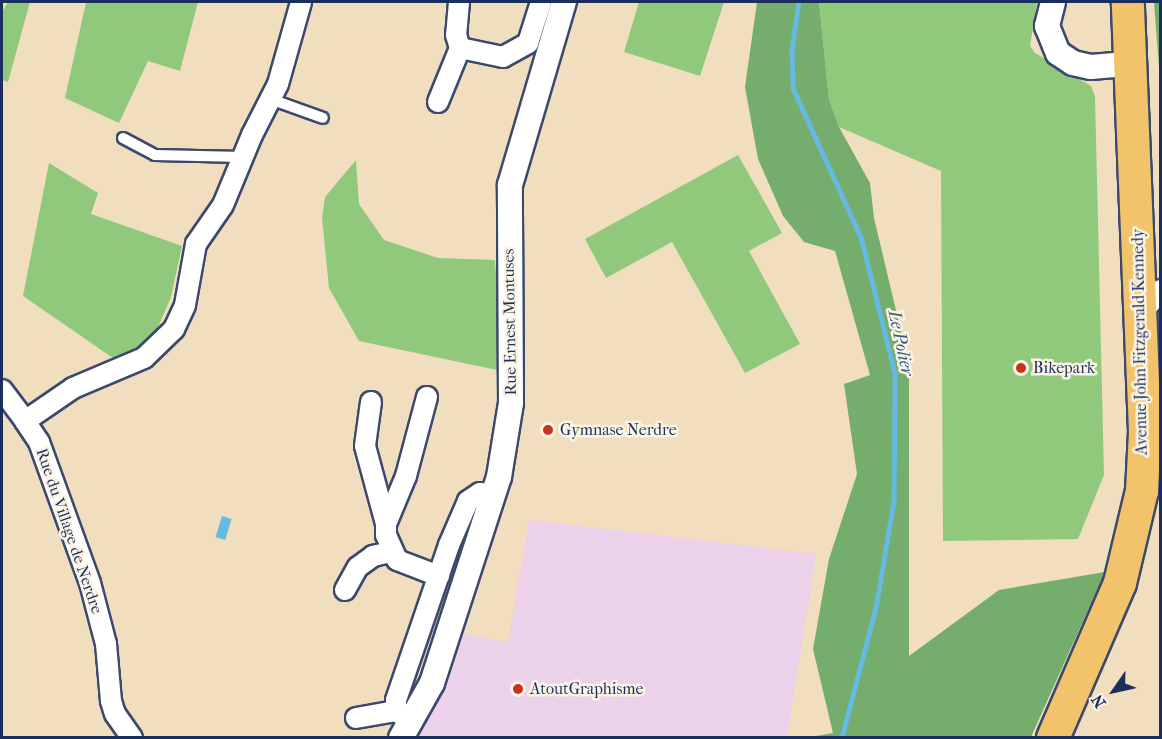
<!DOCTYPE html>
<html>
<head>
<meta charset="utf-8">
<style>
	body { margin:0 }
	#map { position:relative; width:1162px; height:739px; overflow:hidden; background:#f1debf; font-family:"IM FELL French Canon",serif }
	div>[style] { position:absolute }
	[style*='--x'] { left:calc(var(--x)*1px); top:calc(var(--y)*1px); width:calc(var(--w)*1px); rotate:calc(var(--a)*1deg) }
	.built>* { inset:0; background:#ecd1ea }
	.green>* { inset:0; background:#90c97c }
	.forest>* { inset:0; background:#74ad6c }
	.water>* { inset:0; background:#65bae1; transform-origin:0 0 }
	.stream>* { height:4.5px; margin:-2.25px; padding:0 2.25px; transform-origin:2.25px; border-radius:2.25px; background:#65bae1 }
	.roads { filter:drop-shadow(2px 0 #3b496d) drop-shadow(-2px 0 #3b496d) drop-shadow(0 2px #3b496d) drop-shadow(0 -2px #3b496d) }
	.service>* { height:10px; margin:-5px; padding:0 5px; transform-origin:5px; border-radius:5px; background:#fff }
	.minor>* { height:20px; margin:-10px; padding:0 10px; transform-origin:10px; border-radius:10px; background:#fff }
	.tertiary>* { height:24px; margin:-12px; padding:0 12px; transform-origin:12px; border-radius:12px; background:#fff }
	.primary>* { height:32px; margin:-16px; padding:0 16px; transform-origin:16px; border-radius:16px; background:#f2c36a }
	.dots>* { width:16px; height:16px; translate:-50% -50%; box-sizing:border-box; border:3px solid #fcf5e5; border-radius:50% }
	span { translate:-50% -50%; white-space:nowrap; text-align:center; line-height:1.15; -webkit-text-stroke:5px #fcf5e5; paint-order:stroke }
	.street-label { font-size:16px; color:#1b2f5e }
	.poi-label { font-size:16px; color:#1b2f5e }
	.left { translate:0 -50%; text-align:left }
	.water-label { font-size:18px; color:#315985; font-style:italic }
	.frame { position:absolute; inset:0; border:3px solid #1b2f5e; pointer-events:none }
	.north { position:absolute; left:1084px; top:661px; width:60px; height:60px; -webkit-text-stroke:4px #fcf5e5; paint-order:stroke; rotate:236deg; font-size:16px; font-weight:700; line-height:24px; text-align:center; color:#1b2f5e }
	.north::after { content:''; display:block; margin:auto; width:21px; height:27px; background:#1b2f5e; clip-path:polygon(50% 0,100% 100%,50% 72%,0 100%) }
</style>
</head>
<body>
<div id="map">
	<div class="built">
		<div style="clip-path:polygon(529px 520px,816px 554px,787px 737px,415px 738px,446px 682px,463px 634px,508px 642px)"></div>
	</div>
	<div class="green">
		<div style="clip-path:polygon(8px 2px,30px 2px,8px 82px,2px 80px,2px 12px)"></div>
		<div style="clip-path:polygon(86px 2px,198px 2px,180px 71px,148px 61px,119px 123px,65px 98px)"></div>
		<div style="clip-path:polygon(639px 2px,724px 2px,700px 76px,624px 52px)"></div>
		<div style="clip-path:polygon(819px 2px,1037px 2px,1030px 46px,1035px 53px,1091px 86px,1095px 96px,1104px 475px,1078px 539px,943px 541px,941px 171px,839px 127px,829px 100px)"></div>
		<div style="clip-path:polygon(738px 155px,782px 233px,749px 251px,800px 344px,745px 373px,672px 242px,606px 278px,585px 239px)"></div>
		<div style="clip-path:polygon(356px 160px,359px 204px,384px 240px,438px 258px,495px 260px,499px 322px,497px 370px,359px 341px,329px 288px,322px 218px,325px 197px)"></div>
		<div style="clip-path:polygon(49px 163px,98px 193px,91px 214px,182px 246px,171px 297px,157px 330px,134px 351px,113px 358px,23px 296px)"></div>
	</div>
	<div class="forest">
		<div style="clip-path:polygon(757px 2px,819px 2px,829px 100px,839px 127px,870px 183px,874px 218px,909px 365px,909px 656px,999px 590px,1105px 572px,1031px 737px,810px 737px,833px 733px,813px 649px,829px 559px,857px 474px,844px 384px,870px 375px,835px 251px,804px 242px,783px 216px,758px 159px,745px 87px)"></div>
		<div style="clip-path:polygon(1154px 2px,1160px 2px,1160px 69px,1159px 68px)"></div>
	</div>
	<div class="water">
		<div style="left:222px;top:516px;width:10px;height:22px;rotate:17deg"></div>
	</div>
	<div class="stream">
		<div style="--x:799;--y:2;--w:49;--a:98.3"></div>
		<div style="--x:792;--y:50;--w:38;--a:88"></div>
		<div style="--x:793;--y:88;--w:164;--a:65.5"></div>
		<div style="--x:861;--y:237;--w:140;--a:76"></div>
		<div style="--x:895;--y:373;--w:128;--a:90.4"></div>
		<div style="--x:894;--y:501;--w:109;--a:99.5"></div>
		<div style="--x:876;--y:608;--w:134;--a:104.7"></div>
	</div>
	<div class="roads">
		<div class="service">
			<div style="--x:270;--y:99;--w:56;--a:19.7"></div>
			<div style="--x:123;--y:138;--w:36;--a:28"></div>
			<div style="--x:155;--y:155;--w:88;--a:1.3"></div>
		</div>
		<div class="minor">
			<div style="--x:459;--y:2;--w:33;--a:95"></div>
			<div style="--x:456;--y:35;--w:14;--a:73"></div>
			<div style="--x:460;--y:48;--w:44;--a:11.8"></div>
			<div style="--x:503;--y:57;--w:29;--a:-29"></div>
			<div style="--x:528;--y:43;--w:43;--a:-72.4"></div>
			<div style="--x:438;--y:102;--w:58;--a:-67.8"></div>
			<div style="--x:1140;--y:316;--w:33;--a:-52"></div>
			<div style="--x:2;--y:390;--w:39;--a:53"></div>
			<div style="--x:427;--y:397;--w:82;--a:104.9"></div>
			<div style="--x:406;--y:476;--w:52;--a:112.6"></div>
			<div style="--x:386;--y:524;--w:11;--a:90"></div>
			<div style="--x:386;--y:535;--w:27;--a:66"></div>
			<div style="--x:397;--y:560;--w:45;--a:20.9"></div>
			<div style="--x:371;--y:402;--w:44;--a:97.8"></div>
			<div style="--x:365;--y:446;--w:81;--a:74.9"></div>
			<div style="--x:345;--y:590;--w:26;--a:-61"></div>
			<div style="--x:358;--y:567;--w:19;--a:-36"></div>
			<div style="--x:373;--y:556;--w:18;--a:-13"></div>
			<div style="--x:356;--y:718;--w:41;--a:-9.9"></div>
			<div style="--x:412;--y:722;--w:19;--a:-145"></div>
			<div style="--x:396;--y:711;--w:11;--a:-90"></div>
			<div style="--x:396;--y:700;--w:164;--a:-71.1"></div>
			<div style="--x:449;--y:545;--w:48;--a:-66.6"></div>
			<div style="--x:468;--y:501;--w:14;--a:-34"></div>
			<div style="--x:480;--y:493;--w:14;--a:8"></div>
			<div style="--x:132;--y:738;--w:29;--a:-125"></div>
			<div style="--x:115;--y:714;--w:14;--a:-107"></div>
			<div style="--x:111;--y:701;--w:57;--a:-95"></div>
			<div style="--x:106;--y:644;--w:63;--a:-104.7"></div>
			<div style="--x:90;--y:583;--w:150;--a:-109.9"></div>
			<div style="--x:39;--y:442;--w:25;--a:-124"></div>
			<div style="--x:25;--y:421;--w:58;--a:-34.5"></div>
			<div style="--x:73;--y:388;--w:77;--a:-22.9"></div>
			<div style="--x:144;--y:358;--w:42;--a:-44"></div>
			<div style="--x:174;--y:329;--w:26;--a:-65"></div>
			<div style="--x:185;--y:305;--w:62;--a:-79.8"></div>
			<div style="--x:196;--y:244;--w:47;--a:-55.3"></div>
			<div style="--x:223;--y:205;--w:76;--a:-67.5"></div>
			<div style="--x:252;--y:135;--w:57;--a:-63"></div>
			<div style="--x:278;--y:84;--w:85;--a:-74.3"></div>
		</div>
		<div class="tertiary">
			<div style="--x:1053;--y:2;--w:25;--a:104"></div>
			<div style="--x:1047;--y:26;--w:29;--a:68"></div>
			<div style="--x:1058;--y:53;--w:18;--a:34"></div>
			<div style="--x:1073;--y:63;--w:18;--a:13"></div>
			<div style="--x:1091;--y:67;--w:38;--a:-5"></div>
			<div style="--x:401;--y:738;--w:63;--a:-60.6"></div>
			<div style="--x:432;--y:683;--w:217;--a:-72"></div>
			<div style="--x:499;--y:477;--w:75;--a:-80.8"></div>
			<div style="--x:511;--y:403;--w:218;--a:-90.3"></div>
			<div style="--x:510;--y:185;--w:191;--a:-73.6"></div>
		</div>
		<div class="primary">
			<div style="--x:1053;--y:738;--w:169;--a:-66.6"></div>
			<div style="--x:1120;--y:583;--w:95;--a:-76.6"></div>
			<div style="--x:1142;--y:491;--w:60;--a:-87.1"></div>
			<div style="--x:1145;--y:431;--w:429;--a:-92.3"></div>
		</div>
	</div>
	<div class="dots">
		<div style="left:1021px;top:368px;background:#c8321e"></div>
		<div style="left:548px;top:430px;background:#c8321e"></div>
		<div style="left:518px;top:689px;background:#c8321e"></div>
	</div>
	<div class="street-label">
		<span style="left:510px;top:322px;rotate:-91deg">Rue Ernest Montuses</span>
		<span style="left:1140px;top:342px;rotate:-91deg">Avenue John Fitzgerald Kennedy</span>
		<span style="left:69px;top:531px;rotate:71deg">Rue du Village de Nerdre</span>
	</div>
	<div class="poi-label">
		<span class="left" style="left:1033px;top:368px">Bikepark</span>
		<span class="left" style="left:560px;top:430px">Gymnase Nerdre</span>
		<span class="left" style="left:530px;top:689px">AtoutGraphisme</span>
	</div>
	<div class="water-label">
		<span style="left:900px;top:343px;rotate:78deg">Le Polier</span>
	</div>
	<div class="frame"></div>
	<div class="north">N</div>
</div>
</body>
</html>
